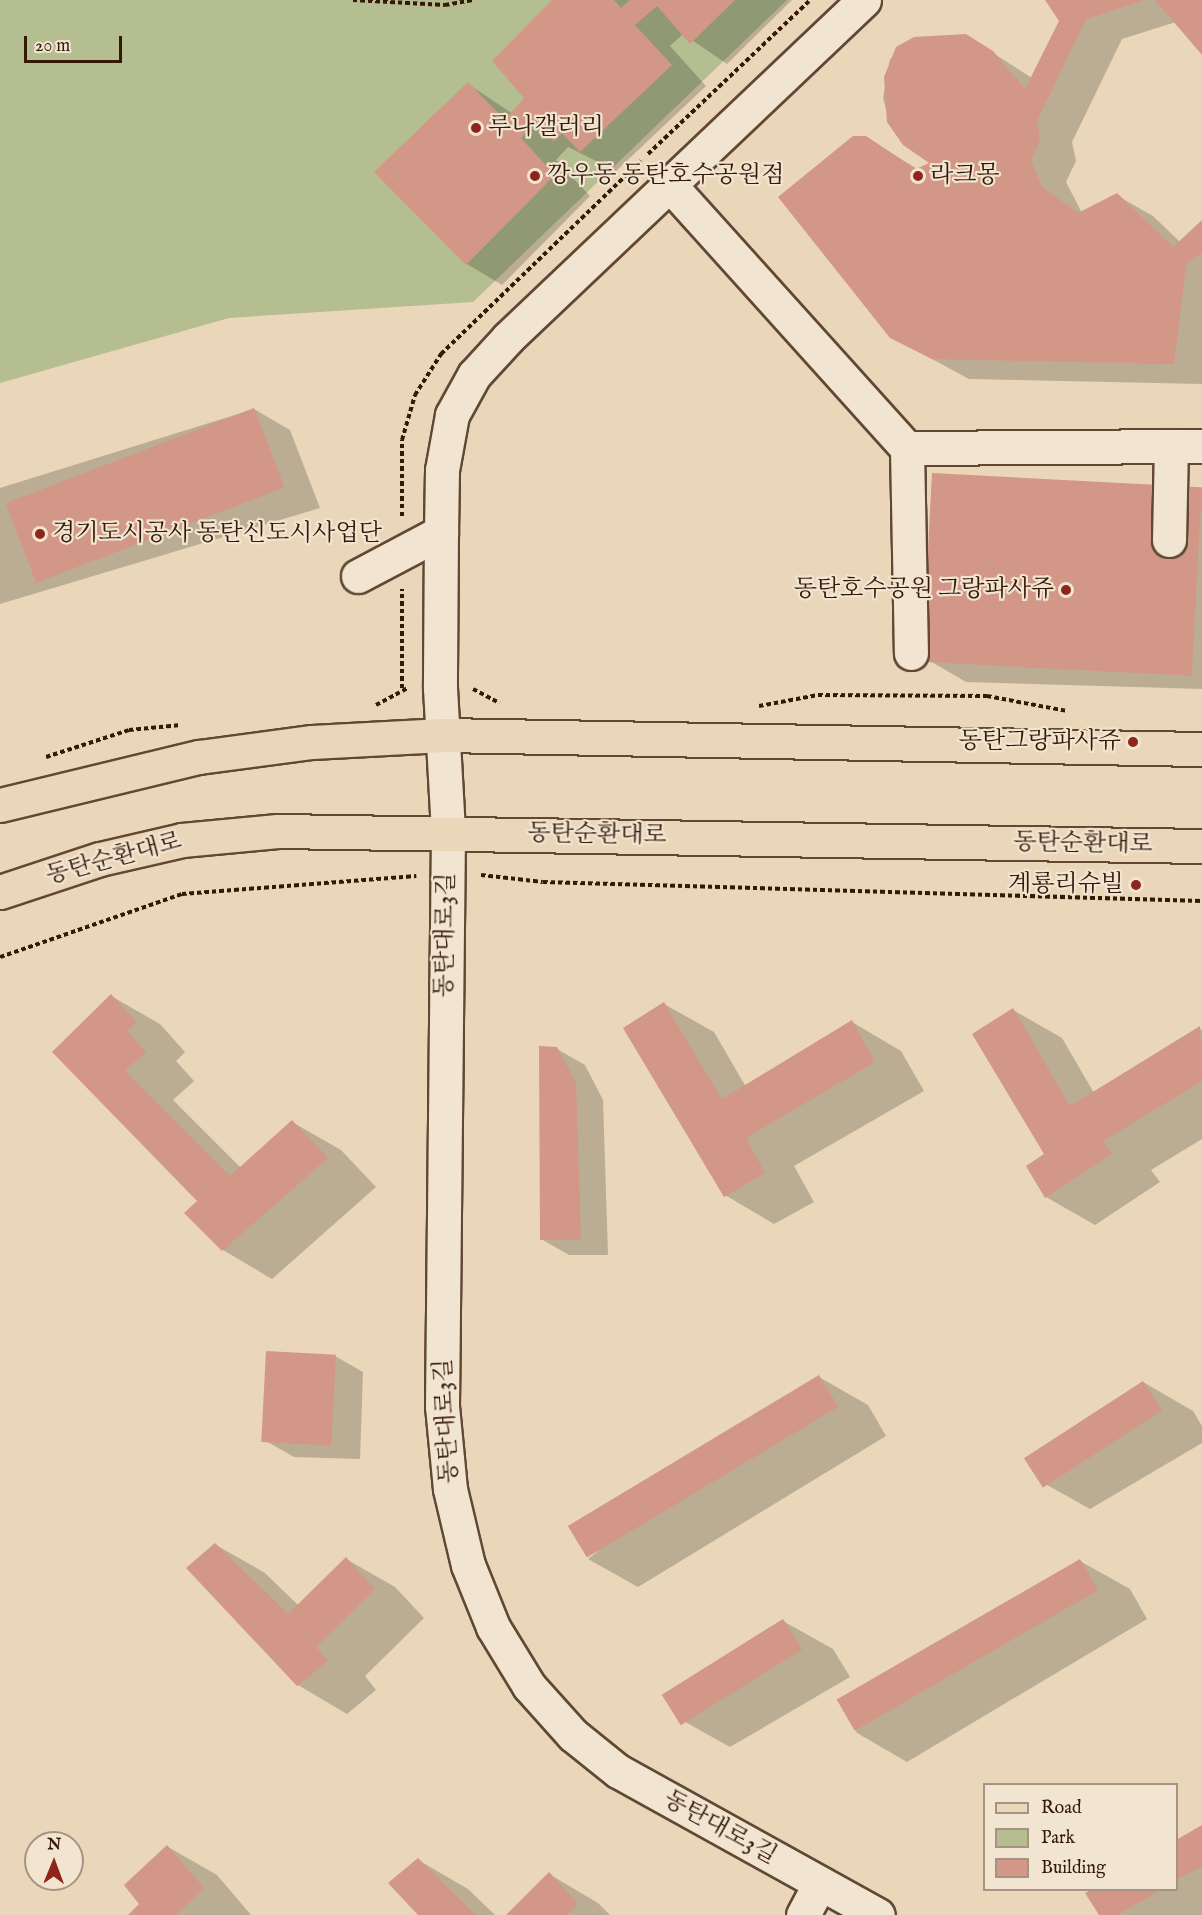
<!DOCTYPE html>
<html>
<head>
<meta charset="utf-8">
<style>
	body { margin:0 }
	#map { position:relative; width:1202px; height:1915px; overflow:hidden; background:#ead7ba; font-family:"IM FELL English","Noto Serif KR",serif }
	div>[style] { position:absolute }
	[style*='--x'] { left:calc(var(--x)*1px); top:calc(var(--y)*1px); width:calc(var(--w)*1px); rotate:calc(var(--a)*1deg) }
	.green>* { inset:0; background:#b5be91 }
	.shadow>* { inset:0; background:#0003 }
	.building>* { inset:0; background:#d29786; transform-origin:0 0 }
	.path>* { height:4px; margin-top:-2px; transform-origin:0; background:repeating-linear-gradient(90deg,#351907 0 4.5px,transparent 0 7.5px) }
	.roads { filter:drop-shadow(2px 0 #624834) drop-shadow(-2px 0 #624834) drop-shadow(0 2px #624834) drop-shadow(0 -2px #624834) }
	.minor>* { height:33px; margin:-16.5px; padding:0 16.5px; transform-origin:16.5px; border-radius:16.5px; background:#f1e5d2 }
	.major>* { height:33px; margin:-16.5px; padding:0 16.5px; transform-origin:16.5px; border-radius:16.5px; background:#ead7ba }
	.dots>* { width:16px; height:16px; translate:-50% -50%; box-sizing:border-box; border:3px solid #f1e5d2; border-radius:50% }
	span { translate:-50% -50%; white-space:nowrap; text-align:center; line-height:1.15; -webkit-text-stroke:4.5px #f1e5d2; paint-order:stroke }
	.poi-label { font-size:24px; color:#351907 }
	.left { translate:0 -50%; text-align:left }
	.right { translate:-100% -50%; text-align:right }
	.street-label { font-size:24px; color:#351907 }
	.legend { position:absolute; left:983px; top:1783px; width:195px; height:108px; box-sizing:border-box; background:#f1e5d2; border:2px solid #a69381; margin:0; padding:8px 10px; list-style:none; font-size:18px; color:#351907 }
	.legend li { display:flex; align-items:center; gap:12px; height:30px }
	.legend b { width:30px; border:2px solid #a69381 }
	.north { position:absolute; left:24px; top:1831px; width:60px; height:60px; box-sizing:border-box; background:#f1e5d2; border:2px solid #a69381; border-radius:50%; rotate:1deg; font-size:16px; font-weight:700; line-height:24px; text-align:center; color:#351907 }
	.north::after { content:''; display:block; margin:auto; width:21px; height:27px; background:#8f2418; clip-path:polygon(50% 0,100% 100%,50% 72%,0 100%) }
	.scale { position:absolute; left:24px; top:36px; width:98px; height:27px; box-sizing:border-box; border:3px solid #351907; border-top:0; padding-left:8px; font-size:18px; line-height:21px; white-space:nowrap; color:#351907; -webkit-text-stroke:4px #f1e5d2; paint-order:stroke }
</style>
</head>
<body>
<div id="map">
	<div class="green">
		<div style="clip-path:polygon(0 0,787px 0,473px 302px,229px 318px,0 383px)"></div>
	</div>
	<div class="shadow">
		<div style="clip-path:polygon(554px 0,792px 0,727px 64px,683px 34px,670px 46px,706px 86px,616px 171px,568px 147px,556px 160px,590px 196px,502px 285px,467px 264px,468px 84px,513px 114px,526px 98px)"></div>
		<div style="clip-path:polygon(1046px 0,1202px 0,1202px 53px,1176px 22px,1122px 39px,1072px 142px,1076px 161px,1066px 182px,1082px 213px,1116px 195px,1153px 216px,1180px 242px,1202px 222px,1202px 384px,969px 379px,891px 337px,865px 138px,919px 170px,932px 163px,889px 121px,883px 98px,890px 59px,915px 38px,966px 36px,1032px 78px,1061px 21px)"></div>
		<div style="clip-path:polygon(254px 409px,290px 430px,320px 508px,0 604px,0 488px)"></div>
		<div style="clip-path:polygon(1202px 488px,1202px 689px,966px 682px,930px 661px)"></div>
		<div style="clip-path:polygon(111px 996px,160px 1024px,185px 1052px,176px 1061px,194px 1081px,173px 1100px,241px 1168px,292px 1122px,341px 1150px,376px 1187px,272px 1279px,223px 1250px,199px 1201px,54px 1052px)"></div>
		<div style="clip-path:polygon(664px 1004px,714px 1032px,746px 1087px,852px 1022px,901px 1051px,924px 1091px,794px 1166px,814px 1202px,774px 1224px,725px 1195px)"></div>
		<div style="clip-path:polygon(1013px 1010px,1062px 1038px,1094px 1093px,1202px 1029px,1202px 1139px,1151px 1170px,1160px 1182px,1095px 1225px,1046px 1197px,1046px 1155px)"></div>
		<div style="clip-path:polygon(557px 1049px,585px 1065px,603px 1100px,608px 1255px,569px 1255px,541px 1239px)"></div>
		<div style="clip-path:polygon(335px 1356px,363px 1372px,360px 1459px,294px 1457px,266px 1441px)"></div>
		<div style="clip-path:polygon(819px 1377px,868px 1405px,886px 1436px,638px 1587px,588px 1559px)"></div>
		<div style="clip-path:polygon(1143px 1382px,1193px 1411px,1202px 1426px,1202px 1443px,1090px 1509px,1040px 1481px)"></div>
		<div style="clip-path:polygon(216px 1545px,265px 1573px,299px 1606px,346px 1559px,395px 1587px,424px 1618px,365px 1676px,376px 1690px,347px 1714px,298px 1685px)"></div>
		<div style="clip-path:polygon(1080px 1561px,1130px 1589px,1147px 1619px,907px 1762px,857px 1733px,841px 1705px)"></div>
		<div style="clip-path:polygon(783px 1621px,833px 1649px,850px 1677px,730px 1747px,680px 1719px)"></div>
		<div style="clip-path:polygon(1202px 1827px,1202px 1915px,1101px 1915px,1087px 1894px,1094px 1890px,1176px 1890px,1176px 1841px)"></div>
		<div style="clip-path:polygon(168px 1847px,217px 1875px,251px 1915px,130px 1915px,141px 1904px)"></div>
		<div style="clip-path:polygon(418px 1860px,468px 1889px,495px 1915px,420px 1915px)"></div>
		<div style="clip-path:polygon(549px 1874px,598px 1903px,610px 1915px,508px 1915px)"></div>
	</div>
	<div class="building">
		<div style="clip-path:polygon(552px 0,614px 0,621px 8px,630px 0,735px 0,690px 44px,657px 6px,635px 25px,672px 65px,580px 152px,562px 133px,554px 141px,536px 122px,521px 138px,555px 175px,466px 265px,374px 172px,468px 82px,505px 120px,524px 98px,492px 61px)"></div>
		<div style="clip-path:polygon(1045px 0,1145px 0,1086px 19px,1037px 121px,1040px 140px,1031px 161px,1042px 187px,1078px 213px,1117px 193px,1173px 247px,1202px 220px,1202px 252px,1186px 265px,1174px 364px,932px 359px,890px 338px,778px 197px,853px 136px,866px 136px,916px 169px,929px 163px,903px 145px,887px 122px,884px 77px,896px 47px,914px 37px,966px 34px,993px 51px,1025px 89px,1059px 21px)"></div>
		<div style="clip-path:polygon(1155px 0,1202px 0,1202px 55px)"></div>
		<div style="left:254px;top:408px;width:85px;height:266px;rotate:69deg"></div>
		<div style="left:932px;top:473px;width:270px;height:189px;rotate:3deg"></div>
		<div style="clip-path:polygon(111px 994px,137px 1022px,127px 1031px,146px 1052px,125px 1071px,230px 1176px,292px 1120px,328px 1158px,222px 1251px,184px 1213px,197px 1201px,52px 1052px)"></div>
		<div style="clip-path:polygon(664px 1002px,722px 1099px,852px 1020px,875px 1062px,746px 1138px,765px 1173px,724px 1197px,623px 1028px)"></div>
		<div style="clip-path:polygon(1013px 1008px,1070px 1106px,1200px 1026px,1202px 1081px,1103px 1141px,1112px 1154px,1045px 1198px,1026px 1166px,1044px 1154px,972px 1034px)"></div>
		<div style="clip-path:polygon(539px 1046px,557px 1047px,576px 1083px,581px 1240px,540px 1240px)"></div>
		<div style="left:266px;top:1351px;width:70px;height:91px;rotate:3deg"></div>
		<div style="left:819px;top:1375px;width:37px;height:293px;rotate:59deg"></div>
		<div style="left:1143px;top:1381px;width:35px;height:142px;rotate:57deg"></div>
		<div style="clip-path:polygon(215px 1543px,288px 1614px,346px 1557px,375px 1589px,316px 1647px,328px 1661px,297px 1686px,186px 1568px)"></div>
		<div style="left:1080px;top:1559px;width:36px;height:281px;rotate:60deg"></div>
		<div style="left:783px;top:1619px;width:36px;height:143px;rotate:58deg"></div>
		<div style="clip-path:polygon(1202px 1825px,1202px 1866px,1176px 1880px,1176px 1840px)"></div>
		<div style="clip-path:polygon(167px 1845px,204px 1888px,176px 1915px,128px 1915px,139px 1904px,124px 1885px)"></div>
		<div style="clip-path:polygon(418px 1858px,476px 1915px,418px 1915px,388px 1883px)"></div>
		<div style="clip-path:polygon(549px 1872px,578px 1904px,567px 1915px,506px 1915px)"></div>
		<div style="clip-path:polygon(1091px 1890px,1161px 1890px,1117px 1915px,1099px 1915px,1085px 1893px)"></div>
	</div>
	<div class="path">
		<div style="--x:353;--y:0;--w:92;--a:3.1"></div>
		<div style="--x:445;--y:5;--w:28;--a:-10"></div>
		<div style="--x:648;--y:154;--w:224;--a:-43.5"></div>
		<div style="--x:402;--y:516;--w:76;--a:-90"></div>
		<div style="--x:402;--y:440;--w:47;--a:-73.9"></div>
		<div style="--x:415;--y:395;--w:49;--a:-57.6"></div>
		<div style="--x:441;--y:354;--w:278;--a:-44"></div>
		<div style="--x:402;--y:688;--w:99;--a:-90"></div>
		<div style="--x:473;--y:689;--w:30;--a:28"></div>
		<div style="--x:376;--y:705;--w:36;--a:-28"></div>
		<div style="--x:759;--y:706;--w:60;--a:-10.6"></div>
		<div style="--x:818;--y:695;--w:169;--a:0.3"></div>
		<div style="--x:987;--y:696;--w:81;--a:10.6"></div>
		<div style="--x:46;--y:757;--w:87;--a:-18"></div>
		<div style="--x:129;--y:730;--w:52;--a:-5.5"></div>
		<div style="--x:481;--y:875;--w:62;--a:6.4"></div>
		<div style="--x:543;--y:882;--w:659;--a:1.65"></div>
		<div style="--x:0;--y:957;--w:193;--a:-19.1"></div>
		<div style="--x:182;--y:894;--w:235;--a:-4.4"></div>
	</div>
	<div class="roads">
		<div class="minor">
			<div style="--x:864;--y:0;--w:491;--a:136.5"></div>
			<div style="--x:508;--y:338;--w:50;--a:132.6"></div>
			<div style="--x:474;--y:375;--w:46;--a:118.8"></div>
			<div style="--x:452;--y:415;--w:56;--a:100.3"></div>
			<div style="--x:442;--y:470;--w:62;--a:90.9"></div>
			<div style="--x:441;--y:532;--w:156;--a:90.4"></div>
			<div style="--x:440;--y:688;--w:144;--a:86.8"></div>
			<div style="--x:448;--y:832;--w:574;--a:90.6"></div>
			<div style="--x:442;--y:1406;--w:83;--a:84.5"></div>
			<div style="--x:450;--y:1489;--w:78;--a:76.7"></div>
			<div style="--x:468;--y:1565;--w:67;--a:68"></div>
			<div style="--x:493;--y:1627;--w:69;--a:58.6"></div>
			<div style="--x:529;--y:1686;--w:66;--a:48.1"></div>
			<div style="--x:573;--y:1735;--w:58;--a:38.7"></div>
			<div style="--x:618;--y:1771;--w:297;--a:29"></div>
			<div style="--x:668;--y:183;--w:357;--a:48"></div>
			<div style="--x:907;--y:448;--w:295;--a:-0.4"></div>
			<div style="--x:907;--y:448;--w:205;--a:88.9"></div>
			<div style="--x:1169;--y:540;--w:94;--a:-88.8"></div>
			<div style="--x:358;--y:576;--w:94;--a:-27.9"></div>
			<div style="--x:803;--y:1915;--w:36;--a:-62"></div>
		</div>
		<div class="major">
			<div style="--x:0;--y:805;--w:205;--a:-13.6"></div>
			<div style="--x:199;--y:757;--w:114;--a:-7.6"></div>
			<div style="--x:312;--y:742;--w:131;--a:-3.1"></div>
			<div style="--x:443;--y:735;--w:759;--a:1.06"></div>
			<div style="--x:0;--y:892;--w:105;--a:-18.3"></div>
			<div style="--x:100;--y:859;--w:84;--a:-13"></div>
			<div style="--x:182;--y:840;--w:96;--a:-5.4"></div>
			<div style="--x:278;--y:831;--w:924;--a:0.93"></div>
		</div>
	</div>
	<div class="dots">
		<div style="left:476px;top:128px;background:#8f2418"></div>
		<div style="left:535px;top:176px;background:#8f2418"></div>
		<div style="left:918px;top:176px;background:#8f2418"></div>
		<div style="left:40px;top:534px;background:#8f2418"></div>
		<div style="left:1066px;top:590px;background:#8f2418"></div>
		<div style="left:1133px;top:742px;background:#8f2418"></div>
		<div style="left:1136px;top:885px;background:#8f2418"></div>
	</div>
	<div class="poi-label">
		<span class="left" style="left:488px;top:128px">루나갤러리</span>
		<span class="left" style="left:547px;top:176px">깡우동 동탄호수공원점</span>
		<span class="left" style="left:930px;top:176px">라크몽</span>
		<span class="left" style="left:52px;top:534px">경기도시공사 동탄신도시사업단</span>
		<span class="right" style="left:1054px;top:590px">동탄호수공원 그랑파사쥬</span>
		<span class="right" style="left:1121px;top:742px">동탄그랑파사쥬</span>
		<span class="right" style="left:1124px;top:885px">계룡리슈빌</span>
	</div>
	<div class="street-label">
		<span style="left:597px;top:835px;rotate:1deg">동탄순환대로</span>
		<span style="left:1083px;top:844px;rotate:1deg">동탄순환대로</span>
		<span style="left:114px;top:859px;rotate:-15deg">동탄순환대로</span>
		<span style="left:446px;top:935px;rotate:-89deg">동탄대로3길</span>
		<span style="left:447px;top:1421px;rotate:-93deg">동탄대로3길</span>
		<span style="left:720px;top:1828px;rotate:29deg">동탄대로3길</span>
	</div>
	<ul class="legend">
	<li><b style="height:8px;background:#ead7ba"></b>Road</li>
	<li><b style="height:16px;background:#b5be91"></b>Park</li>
	<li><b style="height:16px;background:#d29786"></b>Building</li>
	</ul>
	<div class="north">N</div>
	<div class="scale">20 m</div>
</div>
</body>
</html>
